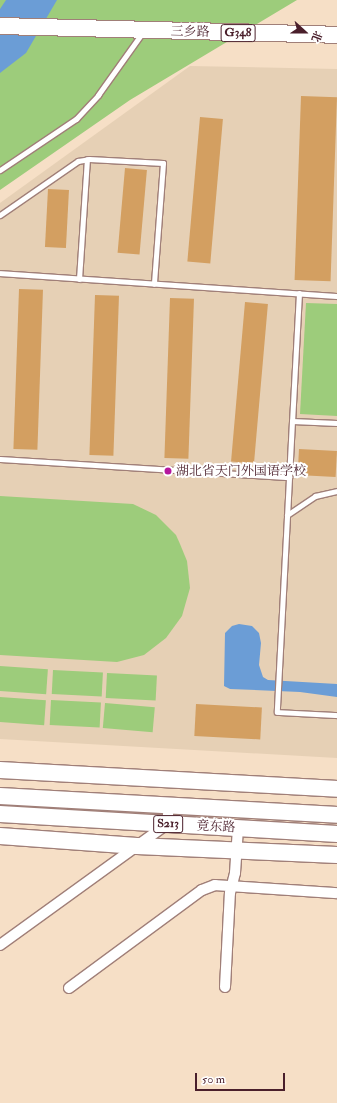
<!DOCTYPE html>
<html>
<head>
<meta charset="utf-8">
<style>
	body { margin:0 }
	#map { position:relative; width:337px; height:1103px; overflow:hidden; background:#f6dfc6; font-family:"IM FELL Double Pica","Noto Serif SC",serif }
	div>[style] { position:absolute }
	[style*='--x'] { left:calc(var(--x)*1px); top:calc(var(--y)*1px); width:calc(var(--w)*1px); rotate:calc(var(--a)*1deg) }
	.built>* { inset:0; background:#e6d0b5 }
	.green>* { inset:0; background:#9dcc7b; transform-origin:0 0 }
	.water>* { inset:0; background:#6b9dd6 }
	.building>* { inset:0; background:#d39f61; transform-origin:0 0 }
	.roads { filter:drop-shadow(1px 0 #a07f78) drop-shadow(-1px 0 #a07f78) drop-shadow(0 1px #a07f78) drop-shadow(0 -1px #a07f78) }
	.service>* { height:5px; margin:-2.5px; padding:0 2.5px; transform-origin:2.5px; border-radius:2.5px; background:#fff }
	.minor>* { height:10px; margin:-5px; padding:0 5px; transform-origin:5px; border-radius:5px; background:#fff }
	.primary>* { height:16px; margin:-8px; padding:0 8px; transform-origin:8px; border-radius:8px; background:#fff }
	.trunk>* { height:16px; margin:-8px; padding:0 8px; transform-origin:8px; border-radius:8px; background:#fff }
	.dots>* { width:11px; height:11px; translate:-50% -50%; box-sizing:border-box; border:2px solid #fff; border-radius:50% }
	span { translate:-50% -50%; white-space:nowrap; text-align:center; line-height:1.15; -webkit-text-stroke:4px #fff; paint-order:stroke }
	.shield-label span { padding:1px 3px; background:#fff; border:1px solid; border-radius:3px; -webkit-text-stroke-width:0 }
	.shield-label { font-size:12px; color:#4a1f2b; font-weight:700 }
	.street-label { font-size:13px; color:#4a1f2b }
	.poi-label { font-size:13px; color:#4a1f2b }
	.left { translate:0 -50%; text-align:left }
	.north { position:absolute; left:285px; top:12px; width:40px; height:40px; -webkit-text-stroke:3px #fff; paint-order:stroke; rotate:111deg; font-size:11px; font-weight:700; line-height:16px; text-align:center; color:#4a1f2b }
	.north::after { content:''; display:block; margin:auto; width:14px; height:18px; background:#4a1f2b; clip-path:polygon(50% 0,100% 100%,50% 72%,0 100%) }
	.scale { position:absolute; left:195px; top:1073px; width:90px; height:18px; box-sizing:border-box; border:2px solid #4a1f2b; border-top:0; padding-left:5px; font-size:12px; line-height:14px; white-space:nowrap; color:#4a1f2b; -webkit-text-stroke:3px #fff; paint-order:stroke }
</style>
</head>
<body>
<div id="map">
	<div class="built">
		<div style="clip-path:polygon(190px 66px,337px 69px,337px 758px,0 739px,0 203px)"></div>
	</div>
	<div class="green">
		<div style="clip-path:polygon(0 0,297px 0,130px 100px,0 190px)"></div>
		<div style="clip-path:polygon(306px 303px,337px 304px,337px 416px,300px 414px)"></div>
		<div style="clip-path:polygon(0 496px,133px 504px,156px 515px,176px 535px,180px 544px,187px 561px,190px 588px,182px 616px,166px 638px,144px 655px,117px 662px,0 655px)"></div>
		<div style="left:0;top:666px;width:48px;height:25px;rotate:4deg"></div>
		<div style="left:53px;top:670px;width:50px;height:24px;rotate:3deg"></div>
		<div style="left:107px;top:673px;width:50px;height:25px;rotate:3deg"></div>
		<div style="left:0;top:697px;width:46px;height:25px;rotate:4deg"></div>
		<div style="left:51px;top:700px;width:50px;height:25px;rotate:3deg"></div>
		<div style="left:105px;top:703px;width:50px;height:25px;rotate:5deg"></div>
	</div>
	<div class="water">
		<div style="clip-path:polygon(6px 0,57px 0,26px 53px,0 73px,0 9px)"></div>
		<div style="clip-path:polygon(239px 624px,252px 626px,259px 633px,261px 643px,259px 665px,263px 677px,268px 680px,337px 684px,337px 697px,300px 692px,230px 689px,224px 686px,225px 633px,232px 626px)"></div>
	</div>
	<div class="building">
		<div style="left:301px;top:96px;width:36px;height:184px;rotate:2deg"></div>
		<div style="left:200px;top:117px;width:23px;height:145px;rotate:5deg"></div>
		<div style="left:125px;top:168px;width:22px;height:85px;rotate:5deg"></div>
		<div style="left:48px;top:189px;width:21px;height:58px;rotate:3deg"></div>
		<div style="left:19px;top:289px;width:24px;height:160px;rotate:2deg"></div>
		<div style="left:95px;top:295px;width:24px;height:160px;rotate:2deg"></div>
		<div style="left:170px;top:298px;width:24px;height:160px;rotate:2deg"></div>
		<div style="left:245px;top:302px;width:23px;height:160px;rotate:5deg"></div>
		<div style="left:299px;top:449px;width:38px;height:26px;rotate:3deg"></div>
		<div style="left:196px;top:704px;width:66px;height:32px;rotate:3deg"></div>
	</div>
	<div class="roads">
		<div class="service">
			<div style="--x:0;--y:170;--w:92;--a:-33.9"></div>
			<div style="--x:76;--y:119;--w:33;--a:-47"></div>
			<div style="--x:98;--y:95;--w:77;--a:-54.5"></div>
			<div style="--x:0;--y:215;--w:95;--a:-34.7"></div>
			<div style="--x:78;--y:161;--w:11;--a:-10"></div>
			<div style="--x:89;--y:159;--w:74;--a:3.1"></div>
			<div style="--x:163;--y:163;--w:121;--a:94.3"></div>
			<div style="--x:0;--y:273;--w:338;--a:3.9"></div>
			<div style="--x:79;--y:279;--w:120;--a:-86.2"></div>
			<div style="--x:299;--y:293;--w:128;--a:93.1"></div>
			<div style="--x:292;--y:421;--w:45;--a:2.5"></div>
			<div style="--x:292;--y:421;--w:291;--a:93"></div>
			<div style="--x:277;--y:712;--w:60;--a:2.9"></div>
			<div style="--x:0;--y:459;--w:290;--a:3.6"></div>
			<div style="--x:287;--y:515;--w:34;--a:-34"></div>
			<div style="--x:315;--y:496;--w:23;--a:-13"></div>
		</div>
		<div class="minor">
			<div style="--x:0;--y:945;--w:206;--a:-35.9"></div>
			<div style="--x:167;--y:824;--w:19;--a:-84"></div>
			<div style="--x:225;--y:987;--w:94;--a:-87"></div>
			<div style="--x:230;--y:893;--w:21;--a:-76"></div>
			<div style="--x:235;--y:873;--w:45;--a:-86.2"></div>
			<div style="--x:69;--y:988;--w:165;--a:-36.4"></div>
			<div style="--x:202;--y:890;--w:14;--a:-21"></div>
			<div style="--x:215;--y:885;--w:122;--a:3.8"></div>
		</div>
		<div class="primary">
			<div style="--x:0;--y:770;--w:338;--a:3.2"></div>
			<div style="--x:0;--y:796;--w:338;--a:3.2"></div>
			<div style="--x:0;--y:814;--w:338;--a:3.4"></div>
			<div style="--x:0;--y:836;--w:137;--a:4.2"></div>
			<div style="--x:137;--y:846;--w:200;--a:2.6"></div>
		</div>
		<div class="trunk">
			<div style="--x:0;--y:26;--w:337;--a:1.5"></div>
		</div>
	</div>
	<div class="dots">
		<div style="left:168px;top:471px;background:#b5179e"></div>
	</div>
	<div class="shield-label">
		<span style="left:238px;top:33px">G348</span>
		<span style="left:168px;top:824px">S213</span>
	</div>
	<div class="street-label">
		<span style="left:190px;top:32px;rotate:1deg">三乡路</span>
		<span style="left:216px;top:827px;rotate:3deg">竟东路</span>
	</div>
	<div class="poi-label">
		<span class="left" style="left:176px;top:471px">湖北省天门外国语学校</span>
	</div>
	<div class="north">北</div>
	<div class="scale">50 m</div>
</div>
</body>
</html>
